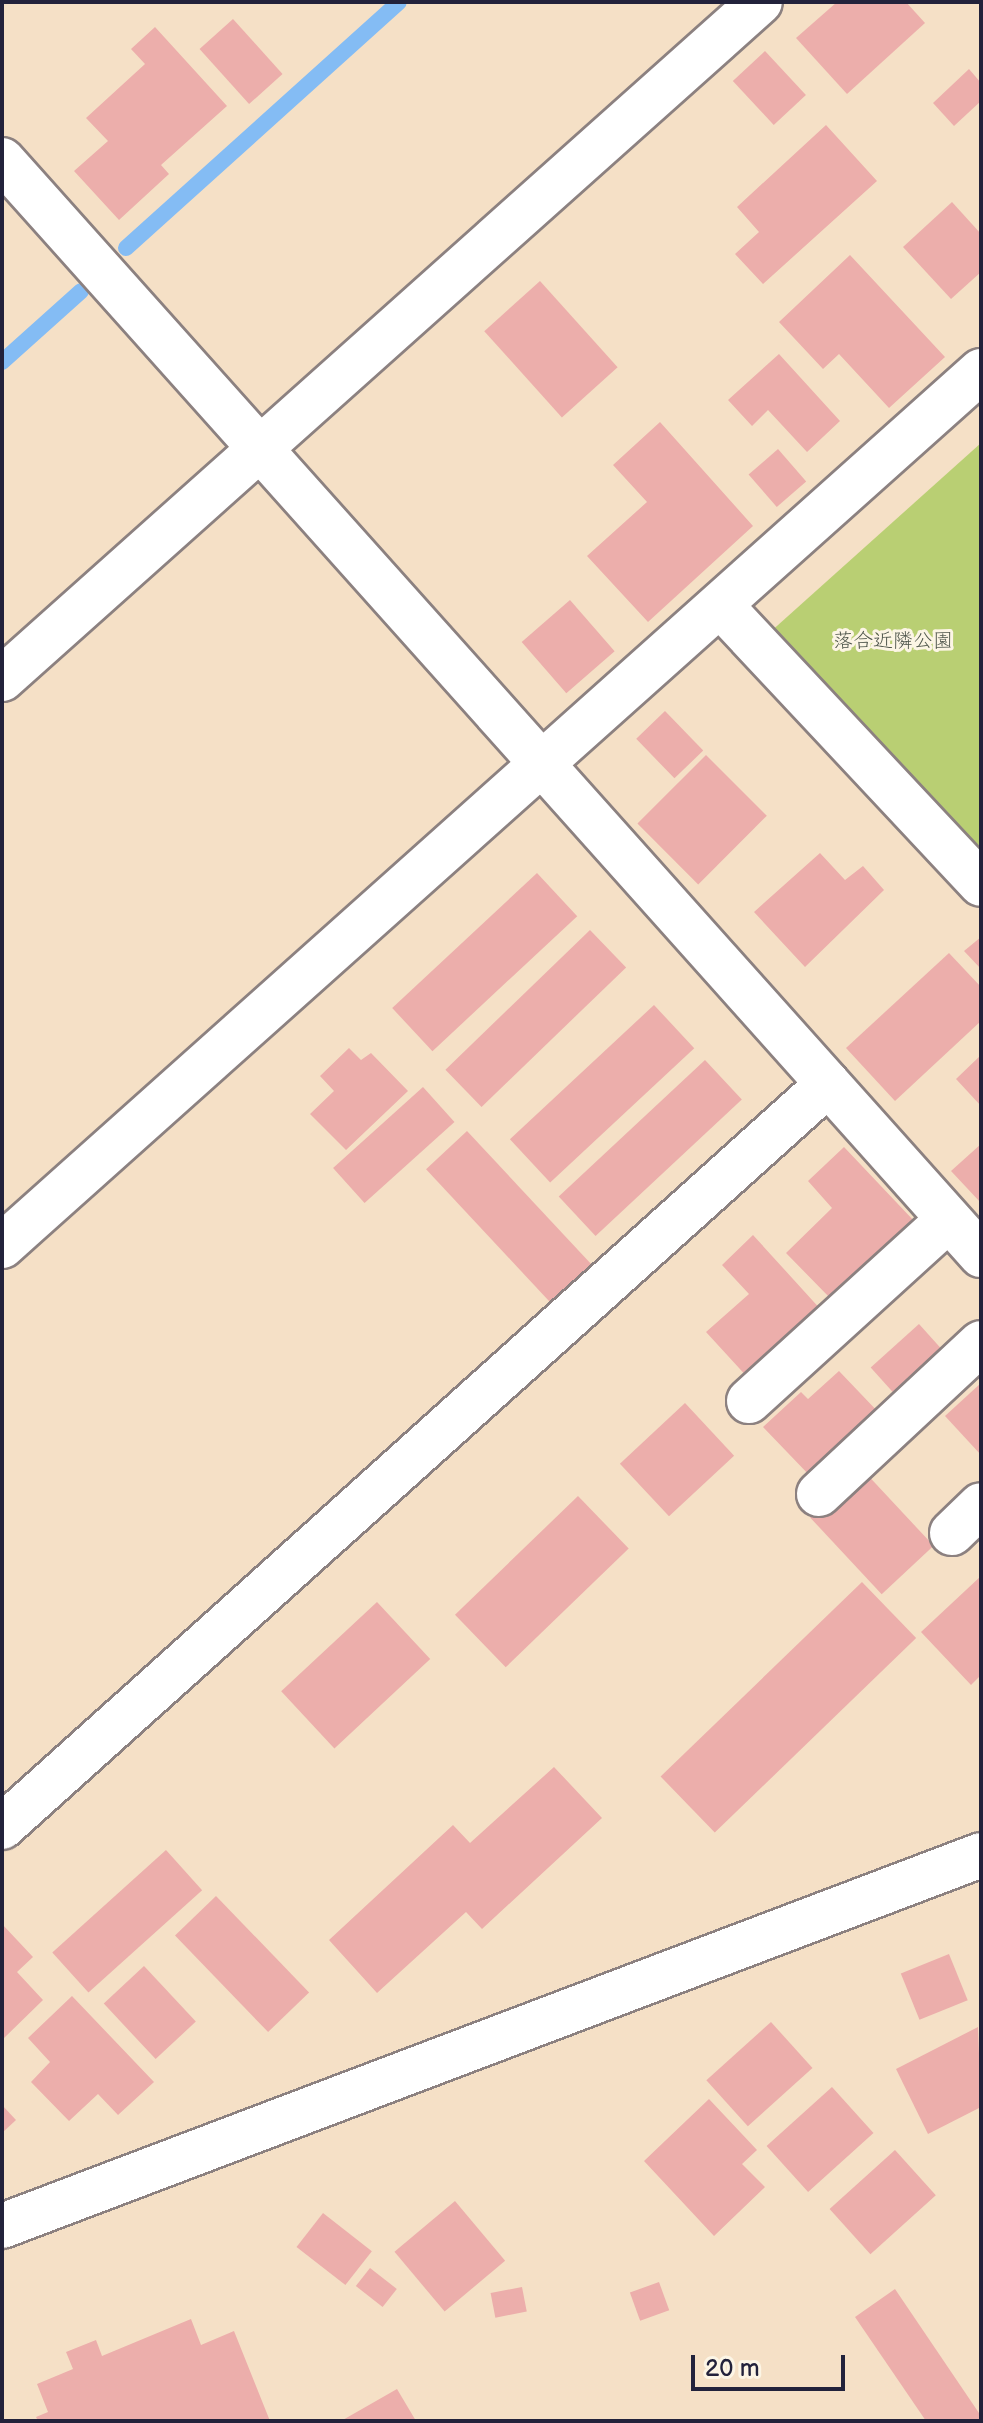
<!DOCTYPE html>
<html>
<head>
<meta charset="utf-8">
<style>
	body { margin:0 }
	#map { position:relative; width:983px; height:2423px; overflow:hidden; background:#f5e0c6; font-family:"Balsamiq Sans","Klee One",sans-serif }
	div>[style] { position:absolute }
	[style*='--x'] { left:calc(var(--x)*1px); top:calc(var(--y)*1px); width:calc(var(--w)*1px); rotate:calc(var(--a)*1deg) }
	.green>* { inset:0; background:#b9cf73 }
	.stream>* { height:16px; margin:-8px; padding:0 8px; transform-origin:8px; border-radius:8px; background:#84bcf4 }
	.building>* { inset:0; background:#ecaeab; transform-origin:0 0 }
	.roads { filter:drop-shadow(2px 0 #8c8180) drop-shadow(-2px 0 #8c8180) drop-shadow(0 2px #8c8180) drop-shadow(0 -2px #8c8180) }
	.minor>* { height:44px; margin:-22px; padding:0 22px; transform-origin:22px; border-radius:22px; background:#fff }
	span { translate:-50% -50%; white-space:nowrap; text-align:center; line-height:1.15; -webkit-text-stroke:6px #fcf5e5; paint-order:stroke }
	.park-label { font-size:20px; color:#4f564c }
	.frame { position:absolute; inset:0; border:4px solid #22223b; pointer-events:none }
	.scale { position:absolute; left:691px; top:2355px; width:154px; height:36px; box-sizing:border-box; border:4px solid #22223b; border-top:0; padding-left:10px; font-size:24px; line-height:28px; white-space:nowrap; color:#22223b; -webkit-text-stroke:6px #fcf5e5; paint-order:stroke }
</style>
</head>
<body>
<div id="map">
	<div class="green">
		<div style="clip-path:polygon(981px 443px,981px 868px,768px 634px)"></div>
	</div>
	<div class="stream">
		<div style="--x:126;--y:248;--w:367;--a:-42"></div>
		<div style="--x:2;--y:362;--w:106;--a:-41.9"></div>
	</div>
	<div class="building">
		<div style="clip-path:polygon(837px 2px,906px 2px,925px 23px,847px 94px,796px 38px)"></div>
		<div style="left:233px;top:19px;width:74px;height:45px;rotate:48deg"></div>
		<div style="clip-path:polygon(155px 27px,227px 106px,161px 165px,169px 174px,119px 220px,74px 171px,108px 141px,86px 118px,145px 64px,131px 49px)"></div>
		<div style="left:765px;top:51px;width:60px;height:44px;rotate:47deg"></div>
		<div style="clip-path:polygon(969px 69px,981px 83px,981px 101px,954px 126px,933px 103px)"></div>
		<div style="clip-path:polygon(826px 125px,877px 181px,763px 284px,735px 254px,759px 232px,737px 207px)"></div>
		<div style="clip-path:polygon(952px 202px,981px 234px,981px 272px,951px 299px,903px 247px)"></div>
		<div style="clip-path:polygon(850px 255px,945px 357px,889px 408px,839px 354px,823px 369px,779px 322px)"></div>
		<div style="left:540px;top:281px;width:116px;height:75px;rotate:48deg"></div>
		<div style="clip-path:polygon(779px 354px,840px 421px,807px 452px,768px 410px,752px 426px,728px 400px)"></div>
		<div style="clip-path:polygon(660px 422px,753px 526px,648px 622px,587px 556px,647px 502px,613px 465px)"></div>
		<div style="left:778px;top:449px;width:43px;height:39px;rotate:49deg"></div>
		<div style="left:570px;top:600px;width:68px;height:64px;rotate:49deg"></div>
		<div style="left:665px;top:711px;width:55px;height:40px;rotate:46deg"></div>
		<div style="left:706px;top:755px;width:86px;height:97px;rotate:45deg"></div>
		<div style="clip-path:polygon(820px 853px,845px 880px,863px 866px,884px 890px,805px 967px,754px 912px)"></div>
		<div style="left:537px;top:873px;width:59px;height:198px;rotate:47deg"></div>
		<div style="left:590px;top:930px;width:52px;height:201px;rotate:46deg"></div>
		<div style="clip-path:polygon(981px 937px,981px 969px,964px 951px)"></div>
		<div style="clip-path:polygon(949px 953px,981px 987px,981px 1021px,895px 1101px,846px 1048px)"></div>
		<div style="left:654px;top:1005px;width:59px;height:197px;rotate:47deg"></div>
		<div style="clip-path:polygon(349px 1048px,361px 1060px,371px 1053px,408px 1091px,346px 1150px,310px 1114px,334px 1091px,320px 1076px)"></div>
		<div style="clip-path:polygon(981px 1055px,981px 1106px,956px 1079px)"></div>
		<div style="left:705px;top:1060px;width:54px;height:200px;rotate:47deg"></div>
		<div style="left:423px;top:1087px;width:47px;height:121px;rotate:48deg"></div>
		<div style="left:467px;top:1131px;width:183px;height:56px;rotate:47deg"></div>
		<div style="clip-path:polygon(981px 1144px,981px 1203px,951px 1171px)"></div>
		<div style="clip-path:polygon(844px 1147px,915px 1222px,831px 1299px,786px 1253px,832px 1208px,808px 1181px)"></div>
		<div style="clip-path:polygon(753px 1235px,823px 1312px,750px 1380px,706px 1332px,749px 1294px,722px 1265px)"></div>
		<div style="left:919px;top:1324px;width:42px;height:65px;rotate:48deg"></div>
		<div style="clip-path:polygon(839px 1371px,881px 1415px,812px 1478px,763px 1427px,801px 1392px,808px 1399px)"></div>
		<div style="clip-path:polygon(981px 1383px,981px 1455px,945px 1416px)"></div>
		<div style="left:685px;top:1403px;width:72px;height:89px;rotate:47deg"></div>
		<div style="left:862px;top:1469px;width:105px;height:71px;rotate:47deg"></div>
		<div style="left:578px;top:1496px;width:73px;height:171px;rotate:46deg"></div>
		<div style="clip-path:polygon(981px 1576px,981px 1675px,971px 1685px,921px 1632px)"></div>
		<div style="left:862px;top:1582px;width:78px;height:280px;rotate:46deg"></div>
		<div style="left:377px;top:1602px;width:78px;height:131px;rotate:47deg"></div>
		<div style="clip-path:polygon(554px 1767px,602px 1818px,482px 1929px,466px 1912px,377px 1993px,329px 1940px,453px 1825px,470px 1843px)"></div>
		<div style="left:166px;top:1850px;width:54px;height:153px;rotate:48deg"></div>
		<div style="left:216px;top:1896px;width:134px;height:57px;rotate:46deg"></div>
		<div style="clip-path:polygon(2px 1924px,33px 1957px,17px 1972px,43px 2000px,2px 2040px)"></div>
		<div style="left:949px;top:1954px;width:50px;height:52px;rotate:68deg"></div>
		<div style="left:144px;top:1966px;width:76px;height:55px;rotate:47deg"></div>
		<div style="clip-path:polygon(72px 1996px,154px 2082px,118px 2115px,98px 2094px,69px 2121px,31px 2082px,50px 2062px,28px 2038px)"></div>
		<div style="left:771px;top:2022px;width:62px;height:87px;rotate:48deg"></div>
		<div style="clip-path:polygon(978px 2027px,981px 2107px,928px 2134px,896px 2069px)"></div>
		<div style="left:832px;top:2087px;width:62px;height:88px;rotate:48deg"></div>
		<div style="clip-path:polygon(709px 2099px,757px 2150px,742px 2164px,765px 2187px,714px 2236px,644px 2161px)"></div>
		<div style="clip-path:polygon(2px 2105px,16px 2120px,2px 2133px)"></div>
		<div style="left:895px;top:2150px;width:61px;height:88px;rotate:48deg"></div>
		<div style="left:455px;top:2201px;width:78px;height:79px;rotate:50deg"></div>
		<div style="left:323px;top:2213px;width:62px;height:43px;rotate:38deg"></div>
		<div style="left:370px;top:2268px;width:34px;height:23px;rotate:38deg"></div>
		<div style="left:659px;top:2282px;width:30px;height:31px;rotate:70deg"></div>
		<div style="left:522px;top:2287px;width:25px;height:32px;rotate:79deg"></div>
		<div style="clip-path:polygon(895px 2289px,981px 2416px,981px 2421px,926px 2421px,855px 2317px)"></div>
		<div style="clip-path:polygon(191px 2319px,201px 2345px,234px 2331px,270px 2421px,38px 2421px,36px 2417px,48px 2412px,37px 2384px,73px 2369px,66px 2352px,96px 2340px,102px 2356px)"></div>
		<div style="clip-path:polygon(397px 2389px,416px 2421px,341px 2421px)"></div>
	</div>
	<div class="roads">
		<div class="minor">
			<div style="--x:2;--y:160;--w:1469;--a:48.2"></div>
			<div style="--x:722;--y:607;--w:379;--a:46.9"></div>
			<div style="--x:2;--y:679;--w:1016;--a:-41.77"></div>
			<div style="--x:2;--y:1246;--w:1313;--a:-41.79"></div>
			<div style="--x:749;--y:1401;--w:270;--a:-42.3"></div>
			<div style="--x:819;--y:1494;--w:221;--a:-43"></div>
			<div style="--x:952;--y:1533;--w:40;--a:-44"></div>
			<div style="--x:2;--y:1827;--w:1111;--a:-41.97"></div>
			<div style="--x:2;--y:2226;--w:1047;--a:-20.75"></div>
		</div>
	</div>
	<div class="park-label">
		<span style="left:893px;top:641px">落合近隣公園</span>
	</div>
	<div class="frame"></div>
	<div class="scale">20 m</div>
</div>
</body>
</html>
